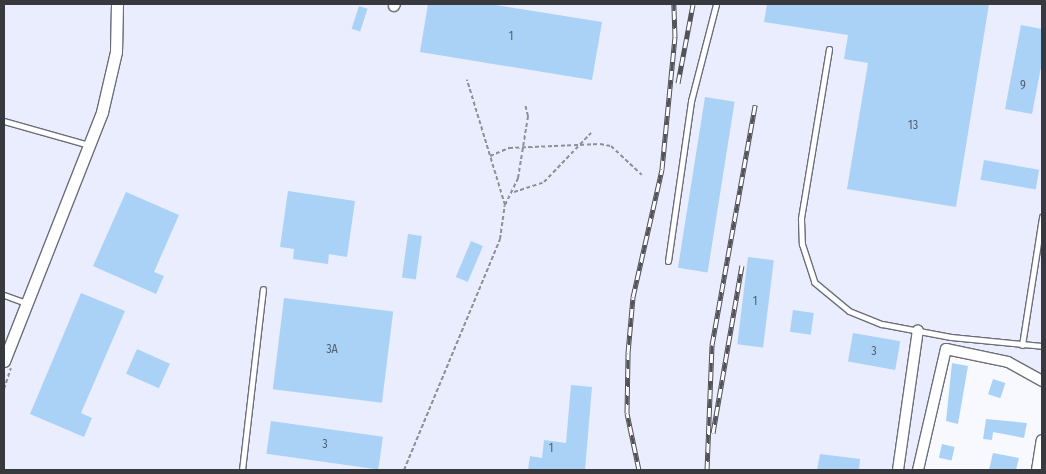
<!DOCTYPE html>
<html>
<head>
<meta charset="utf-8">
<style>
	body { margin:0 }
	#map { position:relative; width:1046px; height:474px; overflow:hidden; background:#f8f9ff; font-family:"Fira Sans Condensed",sans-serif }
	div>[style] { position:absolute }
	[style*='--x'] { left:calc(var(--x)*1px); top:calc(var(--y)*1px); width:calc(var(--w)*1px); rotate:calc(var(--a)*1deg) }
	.built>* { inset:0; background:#e9edfd }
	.building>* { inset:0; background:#aad2f7; transform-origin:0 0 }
	.path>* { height:2px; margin-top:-1px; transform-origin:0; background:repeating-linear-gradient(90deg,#8f9096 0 4px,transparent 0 6.5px) }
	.roads { filter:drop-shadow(1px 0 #6b6e79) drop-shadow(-1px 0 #6b6e79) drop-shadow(0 1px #6b6e79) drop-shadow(0 -1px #6b6e79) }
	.service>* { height:5px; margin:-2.5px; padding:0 2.5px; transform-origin:2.5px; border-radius:2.5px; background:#fff }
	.minor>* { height:10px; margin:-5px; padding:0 5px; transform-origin:5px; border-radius:5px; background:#fff }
	.tertiary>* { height:11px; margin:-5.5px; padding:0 5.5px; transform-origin:5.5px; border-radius:5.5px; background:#fff }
	.rail>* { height:5px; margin-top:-2.5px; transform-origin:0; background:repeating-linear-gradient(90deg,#fff 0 9px,#525359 0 18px); box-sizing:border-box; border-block:1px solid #525359 }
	span { translate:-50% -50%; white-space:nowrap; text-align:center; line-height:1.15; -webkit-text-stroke:4px #fff; paint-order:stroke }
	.number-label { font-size:12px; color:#545f6c }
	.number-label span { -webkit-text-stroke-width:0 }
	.frame { position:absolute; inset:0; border:5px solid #38393e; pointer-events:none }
</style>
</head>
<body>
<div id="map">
	<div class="built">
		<div style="clip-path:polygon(4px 4px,1042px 4px,1042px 381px,1008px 362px,946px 349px,918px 470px,4px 470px)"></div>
	</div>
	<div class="building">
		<div style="clip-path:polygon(428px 4px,489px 4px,602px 22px,592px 80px,420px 52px)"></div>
		<div style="clip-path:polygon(767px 4px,989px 4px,956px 207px,847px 189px,868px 63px,844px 59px,848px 35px,764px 22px)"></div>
		<div style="left:359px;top:6px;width:9px;height:24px;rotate:18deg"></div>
		<div style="clip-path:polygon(1021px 25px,1042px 29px,1042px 62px,1032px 114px,1005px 109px)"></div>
		<div style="left:705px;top:97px;width:30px;height:173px;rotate:9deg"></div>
		<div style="left:984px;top:160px;width:56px;height:20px;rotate:10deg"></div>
		<div style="clip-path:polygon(288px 191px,355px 201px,347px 257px,329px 254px,328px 264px,293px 259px,294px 249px,280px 247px)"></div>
		<div style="clip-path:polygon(126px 192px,179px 215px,154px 272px,164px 276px,156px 294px,93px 266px)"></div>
		<div style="left:408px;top:234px;width:14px;height:44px;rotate:8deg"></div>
		<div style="left:471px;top:241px;width:13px;height:39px;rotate:23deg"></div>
		<div style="left:748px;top:257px;width:26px;height:88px;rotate:7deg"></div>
		<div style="clip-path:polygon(81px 293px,125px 311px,81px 413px,92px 418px,84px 437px,30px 414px)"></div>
		<div style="left:284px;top:298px;width:110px;height:92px;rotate:7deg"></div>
		<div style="left:793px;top:310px;width:21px;height:22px;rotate:8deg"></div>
		<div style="left:853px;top:333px;width:48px;height:29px;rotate:10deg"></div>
		<div style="left:137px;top:349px;width:36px;height:27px;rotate:24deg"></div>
		<div style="clip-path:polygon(952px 363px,968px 366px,958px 424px,946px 421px)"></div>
		<div style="left:993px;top:379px;width:13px;height:16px;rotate:18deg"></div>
		<div style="clip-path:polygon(571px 385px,592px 387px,585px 470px,528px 470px,530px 456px,542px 458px,544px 440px,566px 443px)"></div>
		<div style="clip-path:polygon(986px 419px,1027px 423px,1024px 438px,993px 432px,992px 440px,983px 439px)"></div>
		<div style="left:271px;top:421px;width:113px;height:33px;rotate:8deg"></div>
		<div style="left:942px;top:444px;width:13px;height:14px;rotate:13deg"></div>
		<div style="clip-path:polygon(993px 453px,1019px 458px,1016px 470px,989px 470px)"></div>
		<div style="clip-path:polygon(820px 454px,860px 459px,859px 470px,817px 470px)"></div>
	</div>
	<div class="path">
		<div style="--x:490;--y:156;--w:21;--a:-23"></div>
		<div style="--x:509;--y:148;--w:91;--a:-2.5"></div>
		<div style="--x:600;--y:144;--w:11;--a:10"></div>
		<div style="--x:611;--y:146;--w:42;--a:43.1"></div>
		<div style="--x:514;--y:192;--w:32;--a:-18"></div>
		<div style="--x:544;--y:182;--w:68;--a:-46.2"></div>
		<div style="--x:505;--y:205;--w:30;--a:-64"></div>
		<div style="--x:518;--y:178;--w:63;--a:-80.8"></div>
		<div style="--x:528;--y:116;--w:12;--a:-104"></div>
		<div style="--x:4;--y:389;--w:22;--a:-72"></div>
		<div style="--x:404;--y:470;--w:250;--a:-67.4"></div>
		<div style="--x:500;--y:239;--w:34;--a:-82"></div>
		<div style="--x:505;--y:205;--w:131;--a:-106.9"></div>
	</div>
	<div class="roads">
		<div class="service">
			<div style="--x:829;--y:49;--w:172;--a:99.4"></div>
			<div style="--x:801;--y:219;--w:25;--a:88"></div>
			<div style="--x:802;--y:244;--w:40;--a:72"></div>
			<div style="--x:814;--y:282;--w:45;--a:39.6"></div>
			<div style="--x:849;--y:311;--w:35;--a:22"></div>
			<div style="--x:882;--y:324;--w:70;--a:10.7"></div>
			<div style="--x:951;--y:337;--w:91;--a:5.6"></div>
			<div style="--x:4;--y:121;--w:88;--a:15.8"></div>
			<div style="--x:668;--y:261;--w:162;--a:-81.8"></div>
			<div style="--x:691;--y:101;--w:100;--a:-75.5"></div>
			<div style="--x:4;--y:295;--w:23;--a:20"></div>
			<div style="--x:1022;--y:345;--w:130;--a:-81.1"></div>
			<div style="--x:242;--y:470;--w:182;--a:-83.4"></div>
		</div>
		<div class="minor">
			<div style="--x:394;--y:6;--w:2;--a:-63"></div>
			<div style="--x:898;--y:470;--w:141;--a:-81.9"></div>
			<div style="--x:918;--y:470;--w:124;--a:-77"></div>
			<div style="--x:946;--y:349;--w:63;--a:11.8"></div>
			<div style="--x:1008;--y:362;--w:39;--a:29"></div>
			<div style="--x:1037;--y:470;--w:30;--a:-81"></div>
		</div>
		<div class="tertiary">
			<div style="--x:4;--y:361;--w:268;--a:-68.5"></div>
			<div style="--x:102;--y:112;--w:62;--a:-76.9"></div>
			<div style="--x:116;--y:52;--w:48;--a:-88.8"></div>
		</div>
	</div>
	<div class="rail">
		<div style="--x:678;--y:83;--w:80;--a:-79.2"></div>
		<div style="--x:713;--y:433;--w:170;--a:-80.2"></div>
		<div style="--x:639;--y:470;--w:58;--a:-101.9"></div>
		<div style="--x:627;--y:413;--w:60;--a:-89"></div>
		<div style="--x:628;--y:353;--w:56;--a:-84.9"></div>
		<div style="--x:633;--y:297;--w:131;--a:-77.2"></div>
		<div style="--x:662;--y:169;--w:133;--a:-84.4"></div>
		<div style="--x:675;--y:37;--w:33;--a:-92"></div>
		<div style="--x:707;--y:470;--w:125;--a:-87.7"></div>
		<div style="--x:712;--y:345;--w:244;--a:-79.8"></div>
	</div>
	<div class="number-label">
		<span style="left:511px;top:37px">1</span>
		<span style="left:1023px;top:86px">9</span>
		<span style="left:913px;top:126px">13</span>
		<span style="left:755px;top:302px">1</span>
		<span style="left:332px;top:350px">3А</span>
		<span style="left:874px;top:352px">3</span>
		<span style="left:325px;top:445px">3</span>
		<span style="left:551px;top:449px">1</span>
	</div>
	<div class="frame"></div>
</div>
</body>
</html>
